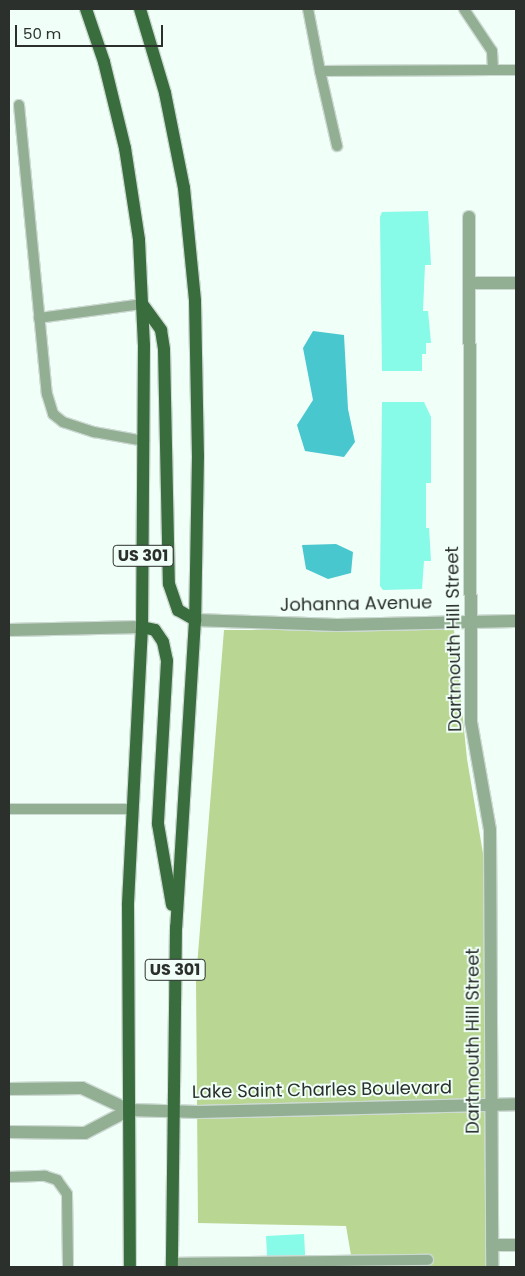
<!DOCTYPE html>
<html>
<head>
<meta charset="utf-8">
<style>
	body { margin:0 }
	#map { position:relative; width:525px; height:1276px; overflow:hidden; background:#f0fff7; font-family:Poppins,sans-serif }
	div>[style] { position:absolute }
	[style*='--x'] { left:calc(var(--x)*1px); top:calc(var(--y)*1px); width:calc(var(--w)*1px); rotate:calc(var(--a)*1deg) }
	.green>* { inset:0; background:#b9d693 }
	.water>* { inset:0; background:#49c7ce }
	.building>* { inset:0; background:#87fae8; transform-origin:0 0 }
	.roads { filter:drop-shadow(1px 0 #cddad3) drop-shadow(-1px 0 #cddad3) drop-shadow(0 1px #cddad3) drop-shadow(0 -1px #cddad3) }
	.lane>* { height:10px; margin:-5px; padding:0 5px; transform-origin:5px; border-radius:5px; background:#92ae93 }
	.street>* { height:12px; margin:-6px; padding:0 6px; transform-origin:6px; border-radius:6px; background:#92ae93 }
	.primary>* { height:12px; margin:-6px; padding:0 6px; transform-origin:6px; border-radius:6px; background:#3a6d3e }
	span { translate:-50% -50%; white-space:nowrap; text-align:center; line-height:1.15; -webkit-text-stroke:4px #f0fff7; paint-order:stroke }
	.shield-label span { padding:1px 4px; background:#f0fff7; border:1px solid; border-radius:4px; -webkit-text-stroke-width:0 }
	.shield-label { font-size:16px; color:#2b302d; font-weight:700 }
	.street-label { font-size:18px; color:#2b302d }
	.frame { position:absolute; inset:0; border:10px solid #2b302d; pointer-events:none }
	.scale { position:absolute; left:15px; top:25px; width:148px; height:22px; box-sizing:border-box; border:2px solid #2b302d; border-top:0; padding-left:6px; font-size:15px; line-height:18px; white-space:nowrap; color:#2b302d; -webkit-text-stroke:4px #f0fff7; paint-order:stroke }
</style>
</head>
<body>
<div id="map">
	<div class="green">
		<div style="clip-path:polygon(224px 630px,454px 630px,467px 759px,486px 871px,485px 1102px,488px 1267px,353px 1267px,346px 1226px,198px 1223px,196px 979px)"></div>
	</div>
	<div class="water">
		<div style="clip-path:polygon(313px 331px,344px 335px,348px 409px,355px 442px,344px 457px,305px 451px,297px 425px,313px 400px,303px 348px)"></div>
		<div style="clip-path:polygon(336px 544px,353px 552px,351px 573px,328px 579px,306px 569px,302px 545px)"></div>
	</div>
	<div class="building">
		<div style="clip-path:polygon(428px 211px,431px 265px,425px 265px,423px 311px,428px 311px,431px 343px,426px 343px,426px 354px,422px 354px,422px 371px,382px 371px,380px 217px,382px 212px)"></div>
		<div style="clip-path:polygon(382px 402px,424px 402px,431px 417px,431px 483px,426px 483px,426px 528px,429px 528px,431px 561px,424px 561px,422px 589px,383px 590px,380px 586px)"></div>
		<div style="left:304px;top:1234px;width:21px;height:38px;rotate:87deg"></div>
	</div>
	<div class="roads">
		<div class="lane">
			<div style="--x:308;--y:9;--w:63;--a:79"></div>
			<div style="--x:320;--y:71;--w:173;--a:-0.3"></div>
			<div style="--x:493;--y:70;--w:19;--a:-93"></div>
			<div style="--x:492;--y:51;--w:50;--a:-123.7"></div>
			<div style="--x:493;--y:70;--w:23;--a:0"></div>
			<div style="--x:320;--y:71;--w:77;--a:77.2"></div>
			<div style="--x:19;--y:105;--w:290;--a:84.5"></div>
			<div style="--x:47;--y:394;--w:21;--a:73"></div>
			<div style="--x:53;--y:414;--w:13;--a:39"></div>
			<div style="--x:63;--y:422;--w:33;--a:18"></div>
			<div style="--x:94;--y:432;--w:51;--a:10.2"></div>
			<div style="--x:39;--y:318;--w:104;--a:-7.7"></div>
			<div style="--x:9;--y:809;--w:122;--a:0"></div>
			<div style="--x:9;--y:1177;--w:36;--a:-2"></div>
			<div style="--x:45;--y:1176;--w:13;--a:18"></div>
			<div style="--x:57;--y:1180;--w:17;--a:54"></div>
			<div style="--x:67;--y:1194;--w:73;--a:89.2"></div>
			<div style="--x:172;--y:1263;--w:256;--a:-0.7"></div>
		</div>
		<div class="street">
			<div style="--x:469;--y:217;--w:505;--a:89.77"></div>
			<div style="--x:471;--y:722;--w:110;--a:80"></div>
			<div style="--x:490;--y:830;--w:437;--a:89.7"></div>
			<div style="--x:469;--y:283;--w:47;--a:0"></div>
			<div style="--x:195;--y:620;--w:142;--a:2"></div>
			<div style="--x:337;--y:625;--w:179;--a:-1.3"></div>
			<div style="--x:9;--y:630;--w:133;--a:-1.3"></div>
			<div style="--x:9;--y:1089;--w:73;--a:-0.8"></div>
			<div style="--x:82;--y:1088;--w:52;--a:25.1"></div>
			<div style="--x:129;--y:1110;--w:69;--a:1.7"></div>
			<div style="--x:198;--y:1112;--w:318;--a:-1.4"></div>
			<div style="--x:9;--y:1132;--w:76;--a:0.8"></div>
			<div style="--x:85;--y:1133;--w:50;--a:-27.6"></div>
			<div style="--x:492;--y:1245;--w:24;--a:0"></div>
		</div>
		<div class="primary">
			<div style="--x:86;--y:9;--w:56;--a:71.2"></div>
			<div style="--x:104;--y:62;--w:89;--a:76.3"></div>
			<div style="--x:125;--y:148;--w:93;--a:81.3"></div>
			<div style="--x:139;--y:240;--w:105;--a:87.3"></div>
			<div style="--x:144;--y:345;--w:282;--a:90.4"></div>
			<div style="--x:142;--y:627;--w:278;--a:92.9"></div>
			<div style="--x:128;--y:905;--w:362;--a:89.7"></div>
			<div style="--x:140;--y:9;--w:88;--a:73.4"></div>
			<div style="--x:165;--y:93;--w:97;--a:78.7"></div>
			<div style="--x:184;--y:188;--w:114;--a:84.4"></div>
			<div style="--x:195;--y:301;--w:155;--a:88.9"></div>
			<div style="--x:198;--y:456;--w:164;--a:91"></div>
			<div style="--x:195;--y:620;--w:308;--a:93.5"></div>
			<div style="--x:176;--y:927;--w:340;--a:90.7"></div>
			<div style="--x:143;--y:305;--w:31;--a:54"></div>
			<div style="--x:161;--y:330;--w:20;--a:81"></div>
			<div style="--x:164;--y:350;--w:234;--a:88.8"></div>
			<div style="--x:169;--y:584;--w:28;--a:71"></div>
			<div style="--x:178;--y:610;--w:20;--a:30"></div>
			<div style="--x:142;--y:627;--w:13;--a:13"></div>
			<div style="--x:155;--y:630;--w:14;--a:56"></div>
			<div style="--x:163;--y:642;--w:19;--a:78"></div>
			<div style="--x:167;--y:661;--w:163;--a:93.2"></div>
			<div style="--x:158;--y:824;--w:82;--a:80.2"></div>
		</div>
	</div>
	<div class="shield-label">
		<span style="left:143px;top:556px">US 301</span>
		<span style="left:175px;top:970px">US 301</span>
	</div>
	<div class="street-label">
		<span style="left:356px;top:604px;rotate:-1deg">Johanna Avenue</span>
		<span style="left:454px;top:639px;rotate:-91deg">Dartmouth Hill Street</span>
		<span style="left:473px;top:1041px;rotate:-90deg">Dartmouth Hill Street</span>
		<span style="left:322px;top:1090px;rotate:-1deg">Lake Saint Charles Boulevard</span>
	</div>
	<div class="frame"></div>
	<div class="scale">50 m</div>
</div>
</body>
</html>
